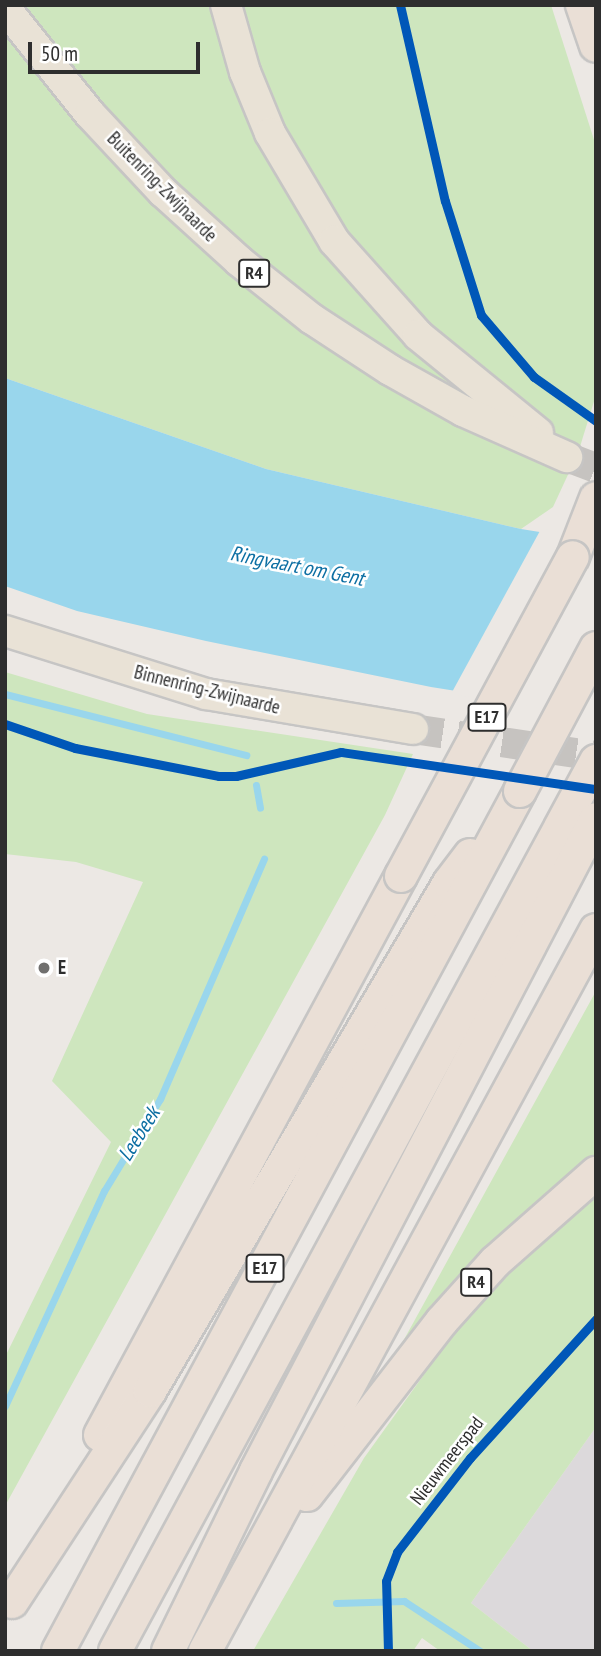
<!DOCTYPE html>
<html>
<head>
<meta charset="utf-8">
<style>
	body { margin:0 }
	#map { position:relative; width:601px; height:1656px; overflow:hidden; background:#ece8e4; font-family:"PT Sans Narrow",sans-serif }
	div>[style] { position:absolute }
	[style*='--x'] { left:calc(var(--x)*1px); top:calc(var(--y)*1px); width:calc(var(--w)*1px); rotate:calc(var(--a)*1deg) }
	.industrial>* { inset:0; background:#dcd9db }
	.green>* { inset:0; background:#cee6be }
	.water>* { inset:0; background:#99d6ec }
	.pier>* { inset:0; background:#ece8e4 }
	.stream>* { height:7px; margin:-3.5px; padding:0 3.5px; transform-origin:3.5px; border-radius:3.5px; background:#99d6ec }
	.trunk-tunnel>* { height:30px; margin-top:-15px; transform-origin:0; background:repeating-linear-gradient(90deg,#c6c3c0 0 30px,transparent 0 45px) }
	.roads { filter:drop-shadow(2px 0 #c6c5c4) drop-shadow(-2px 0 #c6c5c4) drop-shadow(0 2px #c6c5c4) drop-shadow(0 -2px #c6c5c4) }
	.trunk>* { height:30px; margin:-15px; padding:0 15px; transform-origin:15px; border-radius:15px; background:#e9e2d6 }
	.motorway>* { height:32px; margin:-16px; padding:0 16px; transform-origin:16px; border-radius:16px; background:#eadfd6 }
	.bridges { filter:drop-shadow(2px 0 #c6c5c4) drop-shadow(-2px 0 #c6c5c4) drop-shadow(0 2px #c6c5c4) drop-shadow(0 -2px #c6c5c4) }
	.motorway-bridge>* { height:32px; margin:-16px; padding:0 16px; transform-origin:16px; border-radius:16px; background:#eadfd6 }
	.cycleway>* { height:9px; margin:-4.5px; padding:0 4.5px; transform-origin:4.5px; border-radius:4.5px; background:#0057b8 }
	.dots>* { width:19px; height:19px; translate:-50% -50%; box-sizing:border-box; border:4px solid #fff; border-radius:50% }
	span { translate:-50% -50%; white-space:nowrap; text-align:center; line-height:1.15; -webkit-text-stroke:5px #fff; paint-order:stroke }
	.shield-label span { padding:2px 5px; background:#fff; border:2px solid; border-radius:5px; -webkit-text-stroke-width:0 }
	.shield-label { font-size:18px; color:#2e2e2e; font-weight:700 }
	.street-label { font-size:19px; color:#2e2e2e }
	.poi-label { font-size:19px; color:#2e2e2e; font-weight:700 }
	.left { translate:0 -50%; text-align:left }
	.water-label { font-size:21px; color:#0d6fa3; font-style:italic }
	.frame { position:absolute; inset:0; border:7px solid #2e2e2e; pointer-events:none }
	.scale { position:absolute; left:28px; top:42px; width:172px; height:32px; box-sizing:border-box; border:4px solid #2e2e2e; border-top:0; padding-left:9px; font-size:21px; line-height:24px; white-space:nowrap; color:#2e2e2e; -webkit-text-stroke:5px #fff; paint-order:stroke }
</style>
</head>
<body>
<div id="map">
	<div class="industrial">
		<div style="clip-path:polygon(596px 1427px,596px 1651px,533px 1651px,471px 1603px)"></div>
	</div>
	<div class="green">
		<div style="clip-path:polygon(5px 5px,551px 5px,596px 146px,596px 395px,578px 453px,553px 507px,521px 529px,266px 469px,5px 378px)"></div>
		<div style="clip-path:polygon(5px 672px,147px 714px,413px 754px,385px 815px,5px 1506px,5px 1357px,111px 1142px,52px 1081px,143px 882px,76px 862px,5px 854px)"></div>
		<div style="clip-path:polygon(596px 991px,596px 1427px,471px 1603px,533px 1651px,440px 1651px,422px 1638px,413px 1651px,253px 1651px,364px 1458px,423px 1376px,401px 1345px)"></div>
	</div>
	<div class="water">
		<div style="clip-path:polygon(5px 378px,266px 469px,521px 529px,596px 541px,596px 713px,431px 687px,206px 641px,77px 611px,5px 586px)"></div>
	</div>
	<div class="pier">
		<div style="clip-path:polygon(541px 529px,596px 537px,596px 716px,451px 694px)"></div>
	</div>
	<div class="stream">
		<div style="--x:5;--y:694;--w:249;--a:14.2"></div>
		<div style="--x:256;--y:785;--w:23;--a:80"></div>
		<div style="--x:5;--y:1406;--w:237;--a:-65.3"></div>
		<div style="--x:104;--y:1191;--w:108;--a:-58.7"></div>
		<div style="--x:160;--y:1099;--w:262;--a:-66.6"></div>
		<div style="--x:336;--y:1603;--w:68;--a:-1.7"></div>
		<div style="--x:404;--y:1601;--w:91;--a:33.3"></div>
	</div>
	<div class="trunk-tunnel">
		<div style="--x:567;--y:457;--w:31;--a:21"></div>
		<div style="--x:413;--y:729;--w:185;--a:8.4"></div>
	</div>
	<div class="roads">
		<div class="trunk">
			<div style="--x:226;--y:5;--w:70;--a:74.2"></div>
			<div style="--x:245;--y:72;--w:66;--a:67.7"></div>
			<div style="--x:270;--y:133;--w:126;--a:59.3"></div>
			<div style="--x:334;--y:241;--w:126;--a:48.2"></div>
			<div style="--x:418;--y:335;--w:155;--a:39.2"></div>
			<div style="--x:5;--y:8;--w:136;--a:51.3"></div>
			<div style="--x:90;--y:114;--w:107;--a:46.9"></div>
			<div style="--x:163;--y:192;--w:103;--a:42.2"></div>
			<div style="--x:239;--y:261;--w:93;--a:38.5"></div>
			<div style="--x:312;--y:319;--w:93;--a:33.2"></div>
			<div style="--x:390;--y:370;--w:84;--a:29.3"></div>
			<div style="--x:463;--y:411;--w:114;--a:23.9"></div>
			<div style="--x:5;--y:631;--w:211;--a:17.4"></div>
			<div style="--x:206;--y:694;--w:210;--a:9.6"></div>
		</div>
		<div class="motorway">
			<div style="--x:582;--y:5;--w:43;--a:71.1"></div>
			<div style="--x:573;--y:557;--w:63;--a:-68.7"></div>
			<div style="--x:100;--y:1435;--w:635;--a:-61.7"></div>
			<div style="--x:307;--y:1495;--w:220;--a:-52.2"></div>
			<div style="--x:442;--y:1321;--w:79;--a:-48.1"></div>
			<div style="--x:495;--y:1262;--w:135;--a:-41.4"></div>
			<div style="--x:12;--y:1602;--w:252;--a:-56.8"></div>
			<div style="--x:150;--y:1391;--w:589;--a:-59.52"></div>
			<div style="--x:449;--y:883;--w:35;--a:-53"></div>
			<div style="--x:58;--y:1651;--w:976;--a:-61.75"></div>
			<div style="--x:115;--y:1651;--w:1012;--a:-61.61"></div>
			<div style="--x:168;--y:1651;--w:200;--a:-63.9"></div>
			<div style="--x:256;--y:1471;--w:735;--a:-62.46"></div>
			<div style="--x:205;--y:1651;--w:820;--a:-61.53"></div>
		</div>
	</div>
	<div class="bridges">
		<div class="motorway-bridge">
			<div style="--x:520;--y:791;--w:162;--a:-62"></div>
			<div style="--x:401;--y:876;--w:362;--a:-61.7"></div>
		</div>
	</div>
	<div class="cycleway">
		<div style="--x:400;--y:5;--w:201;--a:77.1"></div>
		<div style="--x:445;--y:201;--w:120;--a:72.5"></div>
		<div style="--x:481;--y:315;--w:82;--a:49.5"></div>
		<div style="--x:534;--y:377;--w:76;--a:35.4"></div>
		<div style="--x:5;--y:724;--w:74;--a:18.9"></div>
		<div style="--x:75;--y:748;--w:147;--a:11"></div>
		<div style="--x:219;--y:776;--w:17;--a:0"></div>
		<div style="--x:236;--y:776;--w:108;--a:-12.9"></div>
		<div style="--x:341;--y:752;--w:258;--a:8.3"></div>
		<div style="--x:388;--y:1651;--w:70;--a:-91.6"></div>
		<div style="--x:386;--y:1581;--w:31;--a:-69"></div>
		<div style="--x:397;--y:1552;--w:119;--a:-52.2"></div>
		<div style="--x:470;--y:1458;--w:188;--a:-47.8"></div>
	</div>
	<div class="dots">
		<div style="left:44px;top:968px;background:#706f6e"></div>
	</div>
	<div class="shield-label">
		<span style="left:254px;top:273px">R4</span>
		<span style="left:487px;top:717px">E17</span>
		<span style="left:265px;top:1268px">E17</span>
		<span style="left:476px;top:1282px">R4</span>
	</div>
	<div class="street-label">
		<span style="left:162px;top:187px;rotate:45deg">Buitenring-Zwijnaarde</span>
		<span style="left:207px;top:690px;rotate:14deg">Binnenring-Zwijnaarde</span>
		<span style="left:447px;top:1461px;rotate:-52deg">Nieuwmeerspad</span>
	</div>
	<div class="poi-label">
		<span class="left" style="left:58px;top:968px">E</span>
	</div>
	<div class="water-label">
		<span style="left:297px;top:566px;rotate:11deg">Ringvaart om Gent</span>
		<span style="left:139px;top:1134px;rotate:-58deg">Leebeek</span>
	</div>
	<div class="frame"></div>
	<div class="scale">50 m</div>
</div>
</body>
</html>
